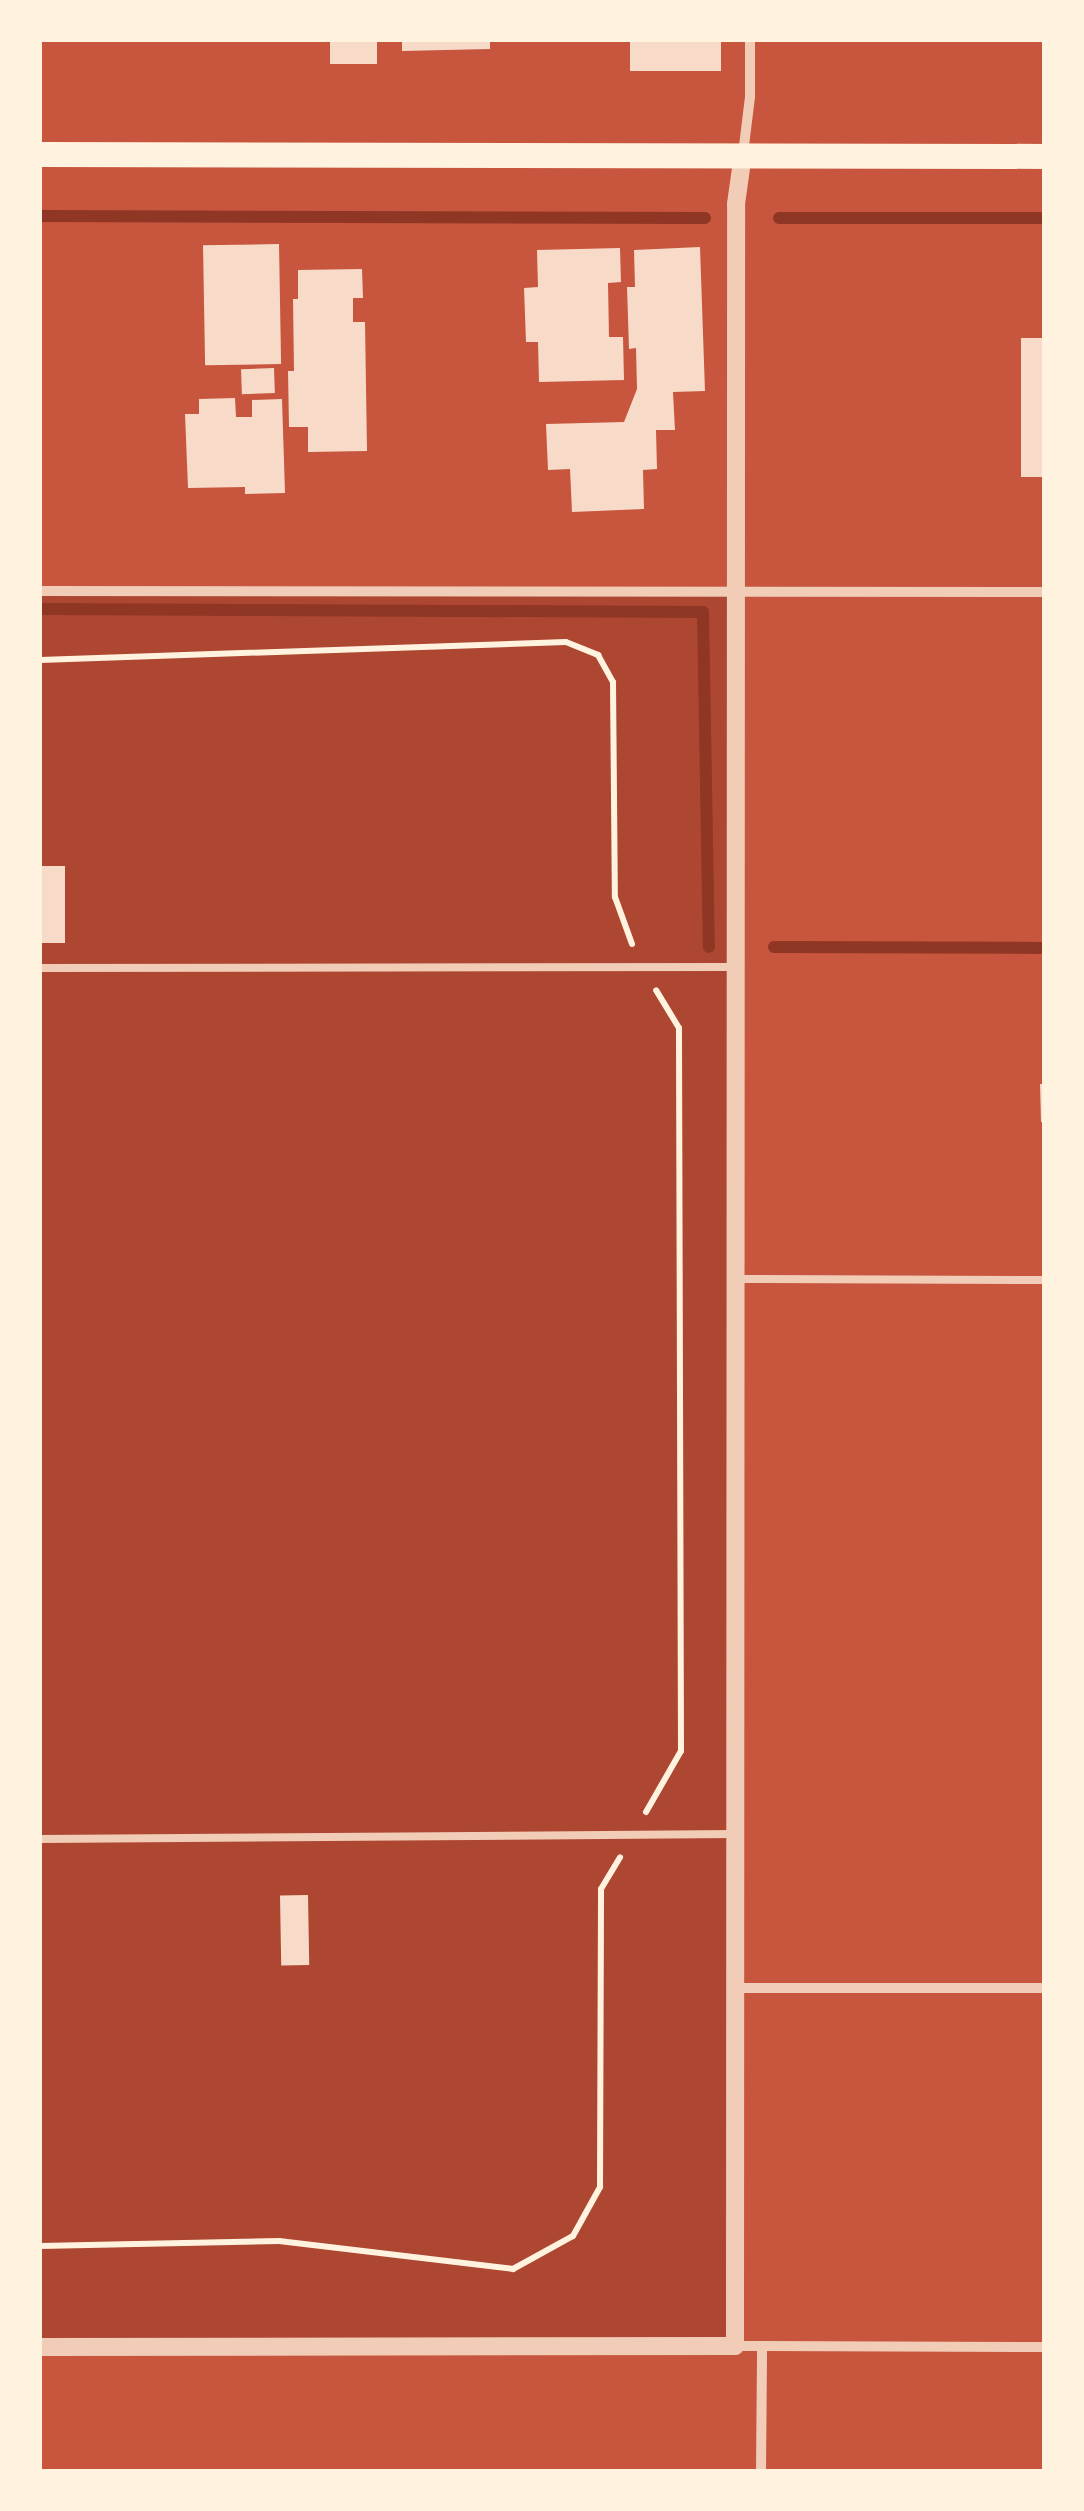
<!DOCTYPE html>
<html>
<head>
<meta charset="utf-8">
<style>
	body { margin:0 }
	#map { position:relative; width:1084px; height:2511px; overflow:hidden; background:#c8553d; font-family:"Source Serif 4",serif }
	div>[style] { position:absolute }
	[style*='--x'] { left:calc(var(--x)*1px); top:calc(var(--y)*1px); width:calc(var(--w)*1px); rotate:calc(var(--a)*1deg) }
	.green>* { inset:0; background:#ae4732; transform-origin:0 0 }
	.stream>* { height:12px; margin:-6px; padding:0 6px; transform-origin:6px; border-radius:6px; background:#8f3625 }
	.building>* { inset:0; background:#f7dbc8; transform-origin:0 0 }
	.path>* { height:6px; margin:-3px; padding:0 3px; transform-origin:3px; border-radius:3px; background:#fff3e0 }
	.service>* { height:8px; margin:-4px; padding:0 4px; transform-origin:4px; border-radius:4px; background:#f1ccb7 }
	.minor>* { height:10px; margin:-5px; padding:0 5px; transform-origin:5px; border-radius:5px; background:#f1ccb7 }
	.tertiary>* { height:18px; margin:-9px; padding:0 9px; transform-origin:9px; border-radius:9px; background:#f1ccb7 }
	.primary>* { height:25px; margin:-12.5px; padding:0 12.5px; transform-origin:12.5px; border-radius:12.5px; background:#fff3e0 }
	span { translate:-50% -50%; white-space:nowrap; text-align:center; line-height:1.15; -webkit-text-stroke:9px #fff3e0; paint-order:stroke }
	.frame { position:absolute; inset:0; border:42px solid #fff3e0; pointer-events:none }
</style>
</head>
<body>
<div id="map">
	<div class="green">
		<div style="left:737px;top:593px;width:1753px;height:697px;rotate:90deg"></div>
	</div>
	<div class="stream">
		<div style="--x:40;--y:216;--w:665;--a:0.17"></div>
		<div style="--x:779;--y:218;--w:265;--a:0"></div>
		<div style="--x:40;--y:609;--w:663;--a:0.26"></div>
		<div style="--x:703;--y:612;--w:335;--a:89"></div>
		<div style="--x:774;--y:947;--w:270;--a:0.2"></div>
	</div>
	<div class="building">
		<div style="left:330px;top:40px;width:47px;height:24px"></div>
		<div style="clip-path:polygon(402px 40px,490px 40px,490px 49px,402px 51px)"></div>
		<div style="left:630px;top:40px;width:91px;height:31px"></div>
		<div style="left:279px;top:244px;width:120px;height:76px;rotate:89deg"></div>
		<div style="clip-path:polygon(700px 247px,705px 391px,673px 392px,675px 430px,656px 430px,657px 469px,643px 470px,644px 509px,572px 512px,570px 469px,548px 470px,546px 424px,624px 422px,637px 389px,636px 348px,629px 349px,627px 287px,635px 287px,634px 250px)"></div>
		<div style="clip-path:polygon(620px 248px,621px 282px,608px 283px,609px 337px,623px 337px,624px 380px,539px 382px,538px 342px,526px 342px,524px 288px,538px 287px,537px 250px)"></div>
		<div style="clip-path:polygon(362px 269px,363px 298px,353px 298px,353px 322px,365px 322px,367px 451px,308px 452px,308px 427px,289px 427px,288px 371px,294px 371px,293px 299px,298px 299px,298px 270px)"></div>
		<div style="left:1021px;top:338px;width:23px;height:139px"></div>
		<div style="left:274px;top:368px;width:25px;height:33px;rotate:88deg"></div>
		<div style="clip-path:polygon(235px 398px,236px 417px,252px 417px,252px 400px,282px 399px,285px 493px,245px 494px,245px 487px,188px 488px,185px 414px,199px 414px,199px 399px)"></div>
		<div style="left:40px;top:866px;width:25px;height:77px"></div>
		<div style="clip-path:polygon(1040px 1084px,1044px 1084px,1044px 1122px,1041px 1122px)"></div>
		<div style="left:308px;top:1895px;width:70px;height:28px;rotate:89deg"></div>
	</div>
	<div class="path">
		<div style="--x:40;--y:660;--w:526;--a:-1.96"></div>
		<div style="--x:566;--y:642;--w:35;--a:22"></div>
		<div style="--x:598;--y:655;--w:31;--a:61"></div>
		<div style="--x:613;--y:682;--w:215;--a:89.5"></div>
		<div style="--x:615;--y:897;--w:50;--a:70.1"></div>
		<div style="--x:646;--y:1812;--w:70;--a:-60.2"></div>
		<div style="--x:681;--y:1751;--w:723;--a:-90.16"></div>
		<div style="--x:679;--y:1028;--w:44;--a:-121.2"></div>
		<div style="--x:40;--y:2246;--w:239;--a:-1.2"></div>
		<div style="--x:279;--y:2241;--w:236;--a:6.8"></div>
		<div style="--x:513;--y:2269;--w:68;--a:-28.8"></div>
		<div style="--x:573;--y:2236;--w:56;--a:-61.1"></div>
		<div style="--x:600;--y:2187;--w:298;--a:-89.8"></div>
		<div style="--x:601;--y:1889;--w:37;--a:-59"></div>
	</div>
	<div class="service">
		<div style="--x:40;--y:968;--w:692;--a:-0.08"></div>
		<div style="--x:736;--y:1279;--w:308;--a:0.2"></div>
		<div style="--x:40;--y:1839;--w:695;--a:-0.41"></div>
	</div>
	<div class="minor">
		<div style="--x:743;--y:154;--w:57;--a:-83"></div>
		<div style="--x:750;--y:97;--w:57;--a:-90"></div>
		<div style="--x:40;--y:591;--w:1004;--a:0.06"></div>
		<div style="--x:735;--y:1988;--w:309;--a:0"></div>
		<div style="--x:735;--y:2346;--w:309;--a:0.2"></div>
		<div style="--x:761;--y:2471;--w:123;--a:-89.5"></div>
	</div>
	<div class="tertiary">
		<div style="--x:40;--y:2347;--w:695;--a:-0.08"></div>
		<div style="--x:735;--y:2346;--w:2142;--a:-89.97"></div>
		<div style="--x:736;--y:204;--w:50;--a:-82"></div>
	</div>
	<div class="primary">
		<div style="--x:40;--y:154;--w:1004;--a:0.11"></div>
	</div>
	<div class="frame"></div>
</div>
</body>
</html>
